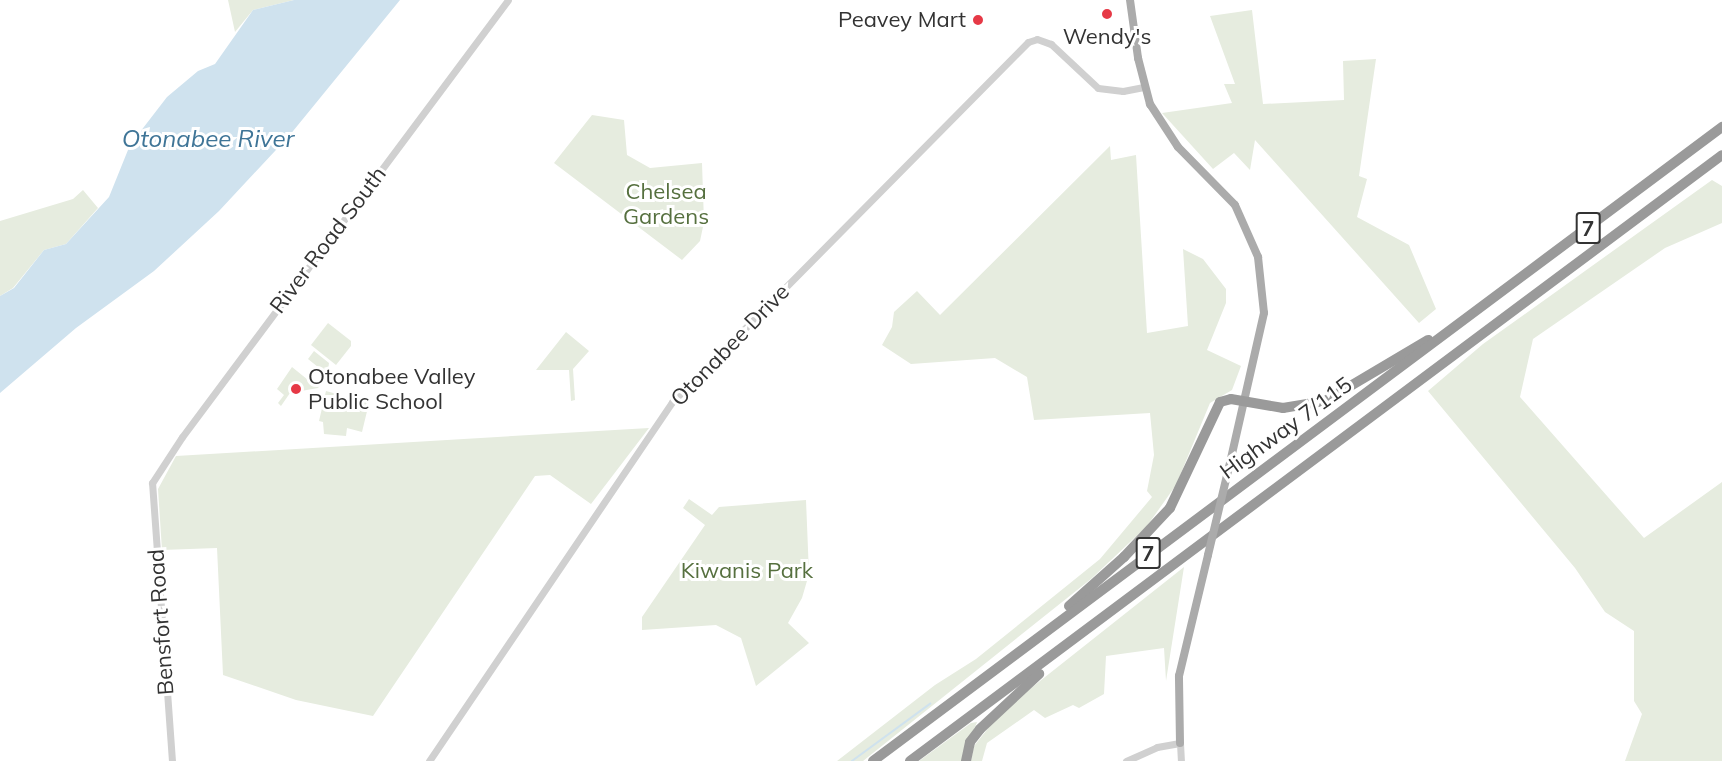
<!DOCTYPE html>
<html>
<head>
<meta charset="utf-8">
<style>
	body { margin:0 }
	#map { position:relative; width:1722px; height:761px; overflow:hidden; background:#fff; font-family:Mulish,sans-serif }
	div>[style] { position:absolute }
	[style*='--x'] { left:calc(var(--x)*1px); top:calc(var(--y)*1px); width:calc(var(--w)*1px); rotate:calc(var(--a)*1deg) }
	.green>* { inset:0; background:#e6ecdf }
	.water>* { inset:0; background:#cfe2ee }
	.stream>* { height:1.5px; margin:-0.75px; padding:0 0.75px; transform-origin:0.75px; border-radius:0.75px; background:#cfe2ee }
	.minor>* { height:7px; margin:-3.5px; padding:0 3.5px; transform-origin:3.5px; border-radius:3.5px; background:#d0d0d0 }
	.major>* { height:8px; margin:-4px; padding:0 4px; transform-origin:4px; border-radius:4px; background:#ababab }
	.highway>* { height:10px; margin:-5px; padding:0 5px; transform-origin:5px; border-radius:5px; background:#9a9a9a }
	.major-bridge>* { height:8px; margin:-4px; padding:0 4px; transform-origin:4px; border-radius:4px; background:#ababab }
	.dots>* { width:16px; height:16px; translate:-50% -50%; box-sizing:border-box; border:3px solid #fff; border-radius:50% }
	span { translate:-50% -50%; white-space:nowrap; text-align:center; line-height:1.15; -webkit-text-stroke:6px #fff; paint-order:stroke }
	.shield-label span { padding:2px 4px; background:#fff; border:2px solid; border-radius:4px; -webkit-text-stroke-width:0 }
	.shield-label { font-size:21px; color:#333; font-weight:700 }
	.poi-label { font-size:22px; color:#333 }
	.right { translate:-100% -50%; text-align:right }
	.left { translate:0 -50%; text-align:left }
	.park-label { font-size:22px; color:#56703f }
	.street-label { font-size:22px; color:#333 }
	.water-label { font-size:24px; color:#3f7597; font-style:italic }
</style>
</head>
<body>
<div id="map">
	<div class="green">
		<div style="clip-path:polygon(228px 0,294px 0,253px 10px,235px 32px)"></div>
		<div style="clip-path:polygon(1252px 10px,1263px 104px,1344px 100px,1343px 61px,1376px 59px,1359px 176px,1367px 179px,1357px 217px,1409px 245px,1436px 309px,1419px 323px,1255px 140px,1250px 170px,1234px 153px,1213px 169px,1162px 113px,1232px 103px,1224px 84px,1235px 84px,1210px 16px)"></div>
		<div style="clip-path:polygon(592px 115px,624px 120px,627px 155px,650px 168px,702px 163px,704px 222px,700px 241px,682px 260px,554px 163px)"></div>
		<div style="clip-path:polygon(1110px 146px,1111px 160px,1136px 155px,1147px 333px,1188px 326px,1183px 249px,1203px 259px,1226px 289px,1226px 303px,1207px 350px,1241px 366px,1232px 390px,1210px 403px,1176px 485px,1147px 526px,1091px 579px,863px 761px,837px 761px,935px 685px,976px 659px,1100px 559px,1152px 497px,1147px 491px,1154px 455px,1150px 413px,1034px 420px,1027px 377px,995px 358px,911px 364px,882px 345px,892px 327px,894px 312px,917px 291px,940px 315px)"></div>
		<div style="clip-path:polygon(1712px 180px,1722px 186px,1722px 223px,1665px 248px,1533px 339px,1520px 397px,1644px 538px,1722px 482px,1722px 761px,1625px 761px,1642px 714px,1634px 701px,1634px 631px,1605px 612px,1575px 568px,1428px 391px,1483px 344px)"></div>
		<div style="clip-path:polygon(83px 190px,98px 208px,66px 244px,44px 250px,13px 288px,0 296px,0 221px,73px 199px)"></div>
		<div style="clip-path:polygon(328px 323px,351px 341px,351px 346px,336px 365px,311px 345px)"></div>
		<div style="clip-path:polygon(566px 332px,589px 351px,573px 369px,575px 400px,571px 401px,569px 370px,536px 370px)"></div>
		<div style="clip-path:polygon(314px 351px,329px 363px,327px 378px,318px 388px,290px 393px,281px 406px,278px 403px,284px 395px,277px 389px,292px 367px,313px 384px,321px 378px,323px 371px,308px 359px)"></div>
		<div style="clip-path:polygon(326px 391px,369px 403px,362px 432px,347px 428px,346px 436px,324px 434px,323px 422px,319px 421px)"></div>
		<div style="clip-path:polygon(649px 428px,591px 504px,550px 475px,535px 476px,373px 716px,296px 700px,223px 675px,217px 548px,162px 550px,158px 489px,176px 456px)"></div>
		<div style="clip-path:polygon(689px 499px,712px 515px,719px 507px,806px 500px,809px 574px,802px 598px,788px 623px,809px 643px,756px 686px,741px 638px,716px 625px,642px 630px,642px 617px,705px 525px,683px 508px)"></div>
		<div style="clip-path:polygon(1184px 567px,1166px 681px,1164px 648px,1106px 656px,1104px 694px,1079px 708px,1073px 705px,1045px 718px,1034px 710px,987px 743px,982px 761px,971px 761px,974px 746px,1001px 712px)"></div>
		<div style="clip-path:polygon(977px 722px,962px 761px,919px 761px,971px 723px)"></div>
	</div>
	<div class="water">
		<div style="clip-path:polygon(294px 0,400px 0,289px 136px,219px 211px,154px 271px,76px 328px,0 393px,0 296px,14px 288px,44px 250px,66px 244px,109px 197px,130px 145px,167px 97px,198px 71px,215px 64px,253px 10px)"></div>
	</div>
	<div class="stream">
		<div style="--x:852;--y:761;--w:97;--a:-36.2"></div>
	</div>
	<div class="minor">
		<div style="--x:172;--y:761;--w:279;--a:-94.1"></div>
		<div style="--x:152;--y:483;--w:55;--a:-56.9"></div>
		<div style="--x:182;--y:437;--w:545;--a:-53.28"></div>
		<div style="--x:429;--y:761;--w:434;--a:-55.9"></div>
		<div style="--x:672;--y:402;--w:506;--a:-45.32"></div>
		<div style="--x:1028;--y:42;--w:9;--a:-18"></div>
		<div style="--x:1037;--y:39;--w:15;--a:20"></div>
		<div style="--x:1051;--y:44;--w:64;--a:43.1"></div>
		<div style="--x:1098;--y:88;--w:25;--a:7"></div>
		<div style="--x:1123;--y:91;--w:21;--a:-11"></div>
		<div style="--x:1126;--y:761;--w:34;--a:-24"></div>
		<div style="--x:1157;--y:747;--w:23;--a:-10"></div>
		<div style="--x:1180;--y:743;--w:18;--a:87"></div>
	</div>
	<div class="major">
		<div style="--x:1130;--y:0;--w:59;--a:82.1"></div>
		<div style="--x:1138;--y:58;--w:48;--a:75.4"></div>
		<div style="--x:1150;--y:104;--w:51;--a:56.9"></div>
		<div style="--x:1178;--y:147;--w:81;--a:45.5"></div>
		<div style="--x:1235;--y:205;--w:57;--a:66.1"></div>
		<div style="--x:1258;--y:257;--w:56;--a:83.9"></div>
		<div style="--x:1264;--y:313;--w:158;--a:102.8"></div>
		<div style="--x:1180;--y:743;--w:67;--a:-90.9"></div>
		<div style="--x:1179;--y:676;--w:124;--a:-76.5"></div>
	</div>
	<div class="highway">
		<div style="--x:1069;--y:606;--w:74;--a:-41.7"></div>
		<div style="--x:1124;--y:557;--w:67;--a:-46.8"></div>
		<div style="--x:1170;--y:508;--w:117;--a:-64.7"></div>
		<div style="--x:1220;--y:402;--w:11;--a:-15"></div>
		<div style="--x:1231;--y:399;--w:53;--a:9.8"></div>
		<div style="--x:1283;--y:408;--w:43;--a:-9.5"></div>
		<div style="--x:1325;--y:401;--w:120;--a:-30.6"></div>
		<div style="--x:873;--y:761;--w:1060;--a:-36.75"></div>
		<div style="--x:910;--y:761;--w:1013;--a:-36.73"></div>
		<div style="--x:966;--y:761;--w:19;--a:-78"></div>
		<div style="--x:970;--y:742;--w:16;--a:-52"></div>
		<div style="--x:980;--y:729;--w:81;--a:-43"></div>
	</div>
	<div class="major-bridge">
		<div style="--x:1208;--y:555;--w:90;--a:-76.6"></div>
	</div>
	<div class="dots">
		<div style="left:1107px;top:14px;background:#e63946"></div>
		<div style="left:978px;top:20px;background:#e63946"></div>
		<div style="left:296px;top:389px;background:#e63946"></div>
	</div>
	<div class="shield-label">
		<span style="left:1588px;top:228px">7</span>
		<span style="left:1148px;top:553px">7</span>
	</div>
	<div class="poi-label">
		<span class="right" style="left:966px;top:20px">Peavey Mart</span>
		<span style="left:1107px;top:37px">Wendy's</span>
		<span class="left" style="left:308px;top:389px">Otonabee Valley<br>Public School</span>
	</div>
	<div class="park-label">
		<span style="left:666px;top:204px">Chelsea<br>Gardens</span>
		<span style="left:747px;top:571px">Kiwanis Park</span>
	</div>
	<div class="street-label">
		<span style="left:328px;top:240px;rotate:-53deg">River Road South</span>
		<span style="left:730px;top:345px;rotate:-46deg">Otonabee Drive</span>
		<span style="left:1286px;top:428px;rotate:-36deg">Highway 7/115</span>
		<span style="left:161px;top:622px;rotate:-94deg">Bensfort Road</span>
	</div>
	<div class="water-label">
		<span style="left:208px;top:139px">Otonabee River</span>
	</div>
</div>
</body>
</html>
